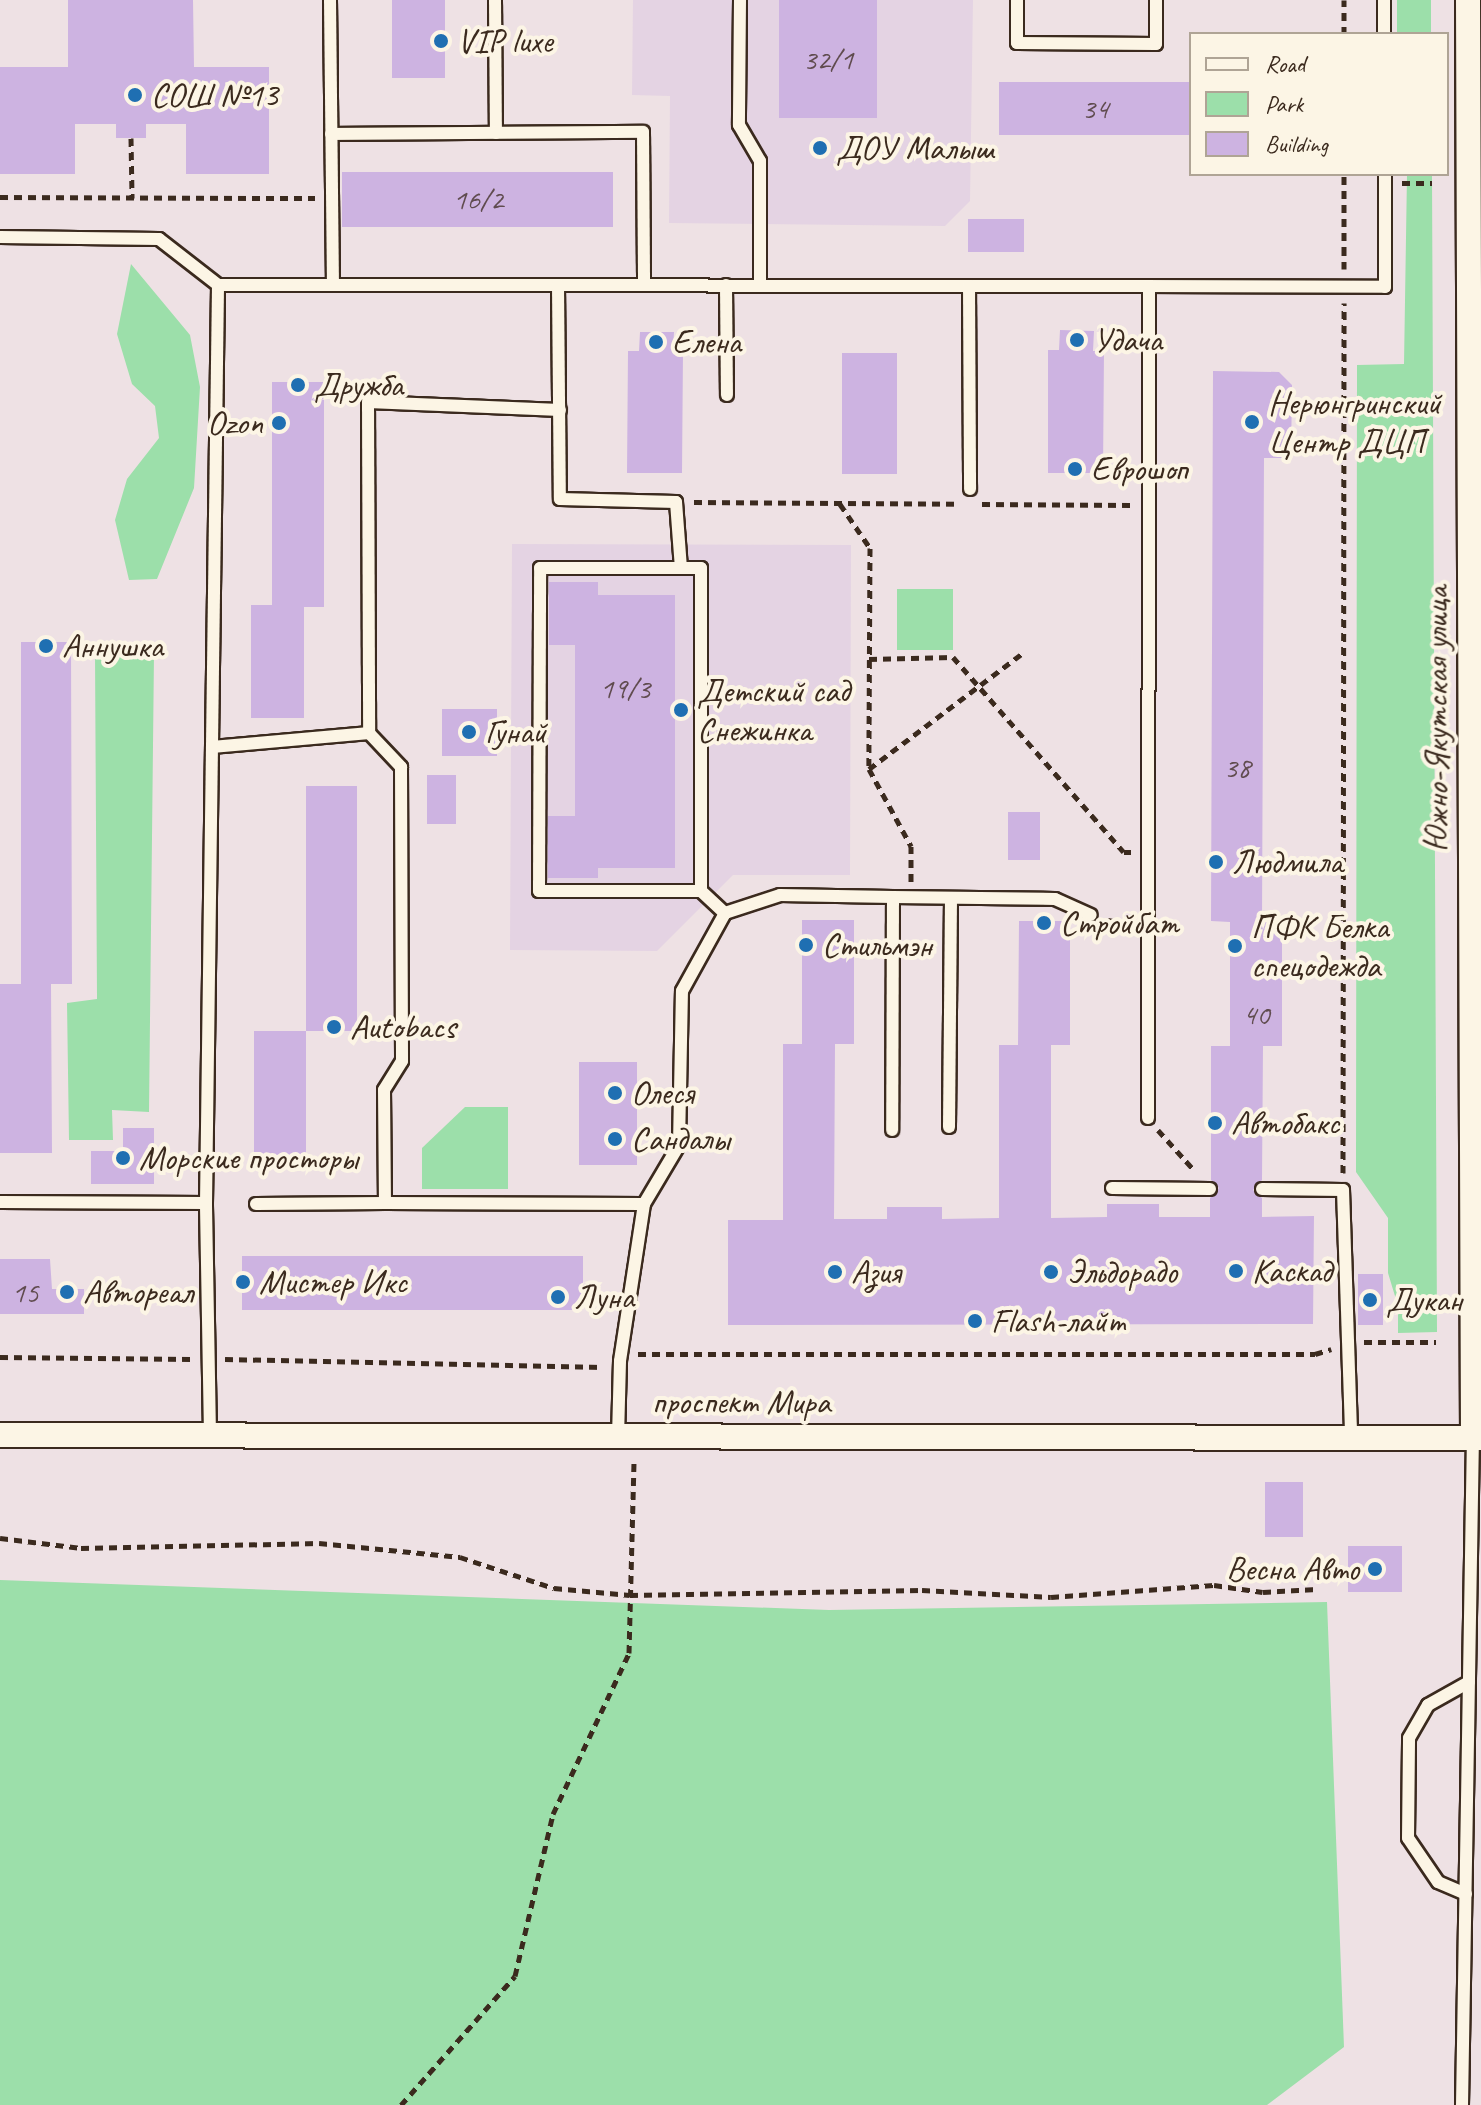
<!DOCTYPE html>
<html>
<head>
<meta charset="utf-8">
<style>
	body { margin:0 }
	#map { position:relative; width:1481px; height:2105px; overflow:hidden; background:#eee1e4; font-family:Caveat,sans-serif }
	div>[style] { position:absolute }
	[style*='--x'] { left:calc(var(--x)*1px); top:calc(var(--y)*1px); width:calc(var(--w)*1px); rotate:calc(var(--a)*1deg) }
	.built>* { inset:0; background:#e4d3e3 }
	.green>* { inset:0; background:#9cdfaa; transform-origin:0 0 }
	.building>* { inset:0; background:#cdb3e1; transform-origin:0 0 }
	.path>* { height:5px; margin-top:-2.5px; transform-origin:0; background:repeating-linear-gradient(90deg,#3b2a1e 0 8px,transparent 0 14px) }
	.roads { filter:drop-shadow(2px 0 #3b2a1e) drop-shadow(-2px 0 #3b2a1e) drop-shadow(0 2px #3b2a1e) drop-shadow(0 -2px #3b2a1e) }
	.lane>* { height:12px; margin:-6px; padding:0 6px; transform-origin:6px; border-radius:6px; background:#fcf5e5 }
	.street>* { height:24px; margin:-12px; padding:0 12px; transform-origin:12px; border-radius:12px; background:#fcf5e5 }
	.dots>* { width:22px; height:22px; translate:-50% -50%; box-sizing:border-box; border:4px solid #fcf5e5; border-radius:50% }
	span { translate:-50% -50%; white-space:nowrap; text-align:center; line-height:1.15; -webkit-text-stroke:8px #fcf5e5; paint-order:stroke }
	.number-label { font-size:30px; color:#604c4f }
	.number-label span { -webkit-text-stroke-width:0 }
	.poi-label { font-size:34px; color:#3b2a1e }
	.left { translate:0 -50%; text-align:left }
	.right { translate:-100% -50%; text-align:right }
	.street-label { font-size:34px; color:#3b2a1e }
	.legend { position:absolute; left:1189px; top:32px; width:260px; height:144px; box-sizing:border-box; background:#fcf5e5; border:2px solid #afa495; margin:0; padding:10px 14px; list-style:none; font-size:24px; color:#3b2a1e }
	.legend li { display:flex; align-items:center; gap:16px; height:40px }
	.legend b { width:40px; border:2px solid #afa495 }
</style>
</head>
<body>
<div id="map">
	<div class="built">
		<div style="clip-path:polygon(633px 0,973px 0,970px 201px,945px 226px,669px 223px,670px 96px,632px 95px)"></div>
		<div style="clip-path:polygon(512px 544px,851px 545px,850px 875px,733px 875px,657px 951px,510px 950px)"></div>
	</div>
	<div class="green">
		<div style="left:1397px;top:0;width:34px;height:34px"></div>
		<div style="clip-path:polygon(1407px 174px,1432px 174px,1437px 1332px,1398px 1333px,1398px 1306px,1388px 1273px,1388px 1218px,1356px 1172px,1357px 365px,1404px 364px)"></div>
		<div style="clip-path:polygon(131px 264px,190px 335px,200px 387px,194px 488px,157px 579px,129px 580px,115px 520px,127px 479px,159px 438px,155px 406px,132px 384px,117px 334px)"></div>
		<div style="left:953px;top:589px;width:61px;height:56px;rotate:90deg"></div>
		<div style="clip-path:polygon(95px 654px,154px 654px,149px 1112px,112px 1110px,113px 1140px,69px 1140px,67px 1003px,97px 999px)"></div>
		<div style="clip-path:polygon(465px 1107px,508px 1107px,508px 1189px,422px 1189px,422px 1148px)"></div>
		<div style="clip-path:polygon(0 1580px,829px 1610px,1327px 1602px,1344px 2047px,1267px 2105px,0 2105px)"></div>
	</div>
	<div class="building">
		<div style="clip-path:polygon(68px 0,193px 0,194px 67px,269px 67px,269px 174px,186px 174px,186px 124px,146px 124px,146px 138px,116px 138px,116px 124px,75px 124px,75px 174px,0 174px,0 67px,68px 67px)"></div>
		<div style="left:392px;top:0;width:53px;height:78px"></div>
		<div style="left:779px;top:0;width:98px;height:118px"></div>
		<div style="left:999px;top:82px;width:192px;height:53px"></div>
		<div style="left:342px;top:172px;width:271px;height:55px"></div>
		<div style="left:968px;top:219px;width:56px;height:33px"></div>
		<div style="clip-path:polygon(1060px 330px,1094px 331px,1093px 351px,1104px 351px,1103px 473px,1048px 473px,1048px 350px,1059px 350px)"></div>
		<div style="clip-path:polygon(640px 332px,674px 332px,673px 351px,683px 351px,682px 473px,627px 473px,628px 351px,639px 351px)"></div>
		<div style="left:842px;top:353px;width:55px;height:121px"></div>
		<div style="clip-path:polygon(1213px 371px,1279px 372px,1292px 385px,1291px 458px,1264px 458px,1262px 922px,1282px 922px,1282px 1046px,1263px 1046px,1262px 1180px,1253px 1190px,1262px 1198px,1262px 1217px,1314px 1216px,1313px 1324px,728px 1325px,728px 1220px,783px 1220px,783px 1044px,802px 1044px,802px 920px,854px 920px,854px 1044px,835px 1044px,834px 1219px,887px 1219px,887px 1207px,942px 1207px,942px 1219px,999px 1218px,999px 1045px,1018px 1045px,1019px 921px,1070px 921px,1070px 1045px,1051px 1045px,1051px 1218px,1107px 1217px,1107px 1204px,1159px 1204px,1159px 1217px,1210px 1217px,1210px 1198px,1219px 1188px,1211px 1180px,1211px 1046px,1230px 1046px,1230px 922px,1211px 921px)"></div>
		<div style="clip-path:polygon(272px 382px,324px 382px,324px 607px,304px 607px,304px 718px,251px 718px,251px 605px,272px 605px)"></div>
		<div style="clip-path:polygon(549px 582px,598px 582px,598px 595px,675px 595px,675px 868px,598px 868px,598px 878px,548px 878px,548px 816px,575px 816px,575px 645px,549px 645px)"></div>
		<div style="clip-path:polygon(21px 642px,71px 642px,72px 984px,51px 984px,52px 1153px,0 1153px,0 984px,21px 984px)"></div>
		<div style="left:442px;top:709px;width:55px;height:47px"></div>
		<div style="left:427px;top:775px;width:29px;height:49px"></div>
		<div style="left:306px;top:786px;width:51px;height:245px"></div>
		<div style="left:1008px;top:812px;width:32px;height:48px"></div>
		<div style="left:254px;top:1031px;width:52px;height:124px"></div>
		<div style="left:579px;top:1062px;width:58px;height:103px"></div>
		<div style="clip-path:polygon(123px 1128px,154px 1128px,154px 1184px,91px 1184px,91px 1151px,123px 1151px)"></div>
		<div style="left:242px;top:1256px;width:341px;height:54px"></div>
		<div style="clip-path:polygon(0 1259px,50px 1259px,52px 1289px,84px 1289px,84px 1314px,0 1314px)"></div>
		<div style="left:1358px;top:1274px;width:25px;height:51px"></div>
		<div style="left:1265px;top:1482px;width:38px;height:55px"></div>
		<div style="left:1402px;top:1546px;width:46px;height:54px;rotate:90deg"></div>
	</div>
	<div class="path">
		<div style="--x:1344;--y:34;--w:34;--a:-90"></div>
		<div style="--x:131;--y:138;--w:60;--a:89"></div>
		<div style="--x:1402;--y:183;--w:30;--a:0"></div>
		<div style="--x:0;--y:197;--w:315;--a:0.2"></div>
		<div style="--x:1344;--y:269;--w:95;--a:-90"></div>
		<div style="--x:694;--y:502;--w:266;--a:0.4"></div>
		<div style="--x:840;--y:504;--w:53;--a:55.7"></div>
		<div style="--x:870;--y:548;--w:221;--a:90.3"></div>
		<div style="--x:869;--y:769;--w:88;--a:61.4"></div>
		<div style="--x:911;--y:846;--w:36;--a:90"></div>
		<div style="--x:982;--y:504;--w:150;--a:0.4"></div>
		<div style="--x:869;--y:659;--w:84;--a:-1.4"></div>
		<div style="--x:953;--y:657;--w:259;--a:48.8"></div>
		<div style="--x:1124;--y:852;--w:7;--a:0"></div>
		<div style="--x:869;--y:769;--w:193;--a:-37"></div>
		<div style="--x:1108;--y:920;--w:25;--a:11"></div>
		<div style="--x:1158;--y:1130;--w:54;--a:48"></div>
		<div style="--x:1343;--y:1173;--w:870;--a:-89.93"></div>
		<div style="--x:1364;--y:1342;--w:72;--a:0"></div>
		<div style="--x:638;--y:1354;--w:677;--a:0"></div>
		<div style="--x:1315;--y:1354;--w:17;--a:-17"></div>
		<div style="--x:0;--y:1357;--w:191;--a:0.6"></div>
		<div style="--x:225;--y:1359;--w:378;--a:1.2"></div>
		<div style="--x:0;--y:1538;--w:82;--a:7"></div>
		<div style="--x:81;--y:1548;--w:238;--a:-1.2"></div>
		<div style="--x:319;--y:1543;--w:142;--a:5.7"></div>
		<div style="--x:460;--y:1557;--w:99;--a:18.3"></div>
		<div style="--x:554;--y:1588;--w:76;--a:5.3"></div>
		<div style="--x:630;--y:1595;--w:292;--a:-1"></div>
		<div style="--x:922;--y:1590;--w:129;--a:3.1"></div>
		<div style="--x:1051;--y:1597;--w:163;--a:-4.2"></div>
		<div style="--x:1214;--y:1585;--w:49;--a:8.1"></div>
		<div style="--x:1263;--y:1592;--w:54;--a:-3.2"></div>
		<div style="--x:401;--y:2105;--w:172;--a:-48.5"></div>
		<div style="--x:515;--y:1976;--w:166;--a:-76.8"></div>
		<div style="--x:553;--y:1814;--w:178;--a:-64.7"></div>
		<div style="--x:629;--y:1653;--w:195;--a:-88.5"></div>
	</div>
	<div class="roads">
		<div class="lane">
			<div style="--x:330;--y:0;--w:285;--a:89.4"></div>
			<div style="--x:495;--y:0;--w:133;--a:89.6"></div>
			<div style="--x:740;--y:0;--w:125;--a:90.5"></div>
			<div style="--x:739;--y:125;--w:42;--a:59.7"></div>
			<div style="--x:760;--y:161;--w:124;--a:90"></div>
			<div style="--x:1017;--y:0;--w:43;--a:90"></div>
			<div style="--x:1017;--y:43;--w:139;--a:0.4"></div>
			<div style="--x:1156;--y:44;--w:44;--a:-90"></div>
			<div style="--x:1384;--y:0;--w:34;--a:90"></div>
			<div style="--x:331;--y:134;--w:312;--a:-0.4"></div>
			<div style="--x:643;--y:132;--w:153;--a:89.6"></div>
			<div style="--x:0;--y:237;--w:159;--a:0.7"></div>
			<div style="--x:159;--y:239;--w:75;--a:37.9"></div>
			<div style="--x:218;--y:285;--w:931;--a:0.06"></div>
			<div style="--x:558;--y:285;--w:214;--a:89.5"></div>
			<div style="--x:560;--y:499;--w:116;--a:1.5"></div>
			<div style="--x:676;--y:502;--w:66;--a:85.7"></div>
			<div style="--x:726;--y:285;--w:110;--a:89.5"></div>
			<div style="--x:969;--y:286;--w:203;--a:89.7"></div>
			<div style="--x:560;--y:410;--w:192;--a:-177.6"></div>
			<div style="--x:368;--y:402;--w:331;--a:89.8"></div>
			<div style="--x:369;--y:733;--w:47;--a:46.7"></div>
			<div style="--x:401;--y:767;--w:294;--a:89.8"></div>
			<div style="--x:402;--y:1061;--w:34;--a:122"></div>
			<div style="--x:384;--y:1090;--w:113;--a:89.5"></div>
			<div style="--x:385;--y:1203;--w:259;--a:0.2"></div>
			<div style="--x:644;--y:1204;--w:159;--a:98.7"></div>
			<div style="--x:620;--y:1361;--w:75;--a:91.5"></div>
			<div style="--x:212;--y:747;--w:158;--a:-5.1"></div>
			<div style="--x:701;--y:891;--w:162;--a:180"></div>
			<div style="--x:539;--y:891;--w:323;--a:-89.8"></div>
			<div style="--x:540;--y:568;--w:161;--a:0"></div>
			<div style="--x:701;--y:568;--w:323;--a:90"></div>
			<div style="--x:701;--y:891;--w:33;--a:43"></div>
			<div style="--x:893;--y:897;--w:162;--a:0.7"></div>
			<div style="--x:1055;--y:899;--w:39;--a:24"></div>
			<div style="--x:1148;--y:1118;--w:832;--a:-89.93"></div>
			<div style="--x:1149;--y:286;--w:236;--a:0.2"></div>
			<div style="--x:1385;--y:287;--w:113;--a:-90"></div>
			<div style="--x:949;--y:1127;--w:229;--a:-89.5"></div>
			<div style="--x:1112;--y:1188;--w:98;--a:0.6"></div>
			<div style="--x:1262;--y:1189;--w:81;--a:0.7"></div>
			<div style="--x:1343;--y:1190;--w:247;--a:88.1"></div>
			<div style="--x:0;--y:1202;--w:206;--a:0.3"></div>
			<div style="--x:256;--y:1204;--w:129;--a:-0.4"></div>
			<div style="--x:644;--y:1204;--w:69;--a:-59.3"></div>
			<div style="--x:679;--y:1145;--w:154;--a:-88.9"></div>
			<div style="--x:682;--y:991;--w:89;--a:-61.1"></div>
			<div style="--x:725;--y:913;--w:58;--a:-18.1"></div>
			<div style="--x:780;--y:895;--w:113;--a:1"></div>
			<div style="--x:893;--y:897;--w:233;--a:90.2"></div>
			<div style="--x:210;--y:1435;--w:232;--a:-91"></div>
			<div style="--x:206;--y:1203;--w:918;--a:-89.25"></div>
			<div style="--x:1466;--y:1894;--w:30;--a:-157"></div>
			<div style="--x:1438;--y:1882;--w:53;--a:-124.3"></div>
			<div style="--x:1408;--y:1838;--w:100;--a:-89.4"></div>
			<div style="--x:1409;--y:1738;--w:38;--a:-60"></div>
			<div style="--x:1428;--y:1705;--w:47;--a:-29.3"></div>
			<div style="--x:1462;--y:2105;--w:667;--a:-89.06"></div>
		</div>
		<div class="street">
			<div style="--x:1468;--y:0;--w:1438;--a:89.8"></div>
			<div style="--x:0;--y:1435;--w:1481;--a:0.12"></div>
		</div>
	</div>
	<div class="dots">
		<div style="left:441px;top:41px;background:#1f6fb2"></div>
		<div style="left:135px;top:95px;background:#1f6fb2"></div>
		<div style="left:820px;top:148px;background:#1f6fb2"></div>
		<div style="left:1077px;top:340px;background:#1f6fb2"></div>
		<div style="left:656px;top:342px;background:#1f6fb2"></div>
		<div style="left:298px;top:385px;background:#1f6fb2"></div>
		<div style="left:1252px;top:422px;background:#1f6fb2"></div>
		<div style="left:279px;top:423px;background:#1f6fb2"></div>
		<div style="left:1075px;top:469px;background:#1f6fb2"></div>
		<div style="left:46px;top:646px;background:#1f6fb2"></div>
		<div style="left:681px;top:710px;background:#1f6fb2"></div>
		<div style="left:469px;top:732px;background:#1f6fb2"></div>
		<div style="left:1216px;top:862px;background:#1f6fb2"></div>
		<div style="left:1044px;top:923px;background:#1f6fb2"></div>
		<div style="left:806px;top:945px;background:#1f6fb2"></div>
		<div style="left:1235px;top:946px;background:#1f6fb2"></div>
		<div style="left:334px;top:1027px;background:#1f6fb2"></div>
		<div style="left:615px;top:1093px;background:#1f6fb2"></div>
		<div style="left:1215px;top:1123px;background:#1f6fb2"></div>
		<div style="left:615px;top:1139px;background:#1f6fb2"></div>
		<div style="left:123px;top:1158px;background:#1f6fb2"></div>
		<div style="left:1236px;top:1271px;background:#1f6fb2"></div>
		<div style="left:835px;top:1272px;background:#1f6fb2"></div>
		<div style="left:1051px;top:1272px;background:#1f6fb2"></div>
		<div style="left:243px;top:1282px;background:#1f6fb2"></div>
		<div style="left:67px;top:1292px;background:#1f6fb2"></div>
		<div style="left:558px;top:1297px;background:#1f6fb2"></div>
		<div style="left:1370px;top:1300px;background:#1f6fb2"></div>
		<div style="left:975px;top:1321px;background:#1f6fb2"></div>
		<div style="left:1375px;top:1569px;background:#1f6fb2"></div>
	</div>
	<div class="number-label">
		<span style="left:828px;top:59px">32/1</span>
		<span style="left:1095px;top:108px">34</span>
		<span style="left:478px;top:199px">16/2</span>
		<span style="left:625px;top:688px">19/3</span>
		<span style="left:1237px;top:767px">38</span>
		<span style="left:1256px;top:1014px">40</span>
		<span style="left:25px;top:1292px">15</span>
	</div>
	<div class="poi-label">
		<span class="left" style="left:457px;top:41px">VIP luxe</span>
		<span class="left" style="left:151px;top:95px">СОШ №13</span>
		<span class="left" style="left:836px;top:148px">ДОУ Малыш</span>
		<span class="left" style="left:1093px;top:340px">Удача</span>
		<span class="left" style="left:672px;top:342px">Елена</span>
		<span class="left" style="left:314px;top:385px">Дружба</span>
		<span class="left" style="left:1268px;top:422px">Нерюнгринский<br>Центр ДЦП</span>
		<span class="right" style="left:263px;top:423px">Ozon</span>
		<span class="left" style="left:1091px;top:469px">Еврошоп</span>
		<span class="left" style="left:62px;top:646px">Аннушка</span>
		<span class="left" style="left:697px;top:710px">Детский сад<br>Снежинка</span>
		<span class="left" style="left:485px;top:732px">Гунай</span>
		<span class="left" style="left:1232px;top:862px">Людмила</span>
		<span class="left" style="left:1060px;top:923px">Стройбат</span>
		<span class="left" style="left:1251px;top:946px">ПФК Белка<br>спецодежда</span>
		<span class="left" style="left:822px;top:945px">Стильмэн</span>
		<span class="left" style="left:350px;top:1027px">Autobacs</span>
		<span class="left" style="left:631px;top:1093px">Олеся</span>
		<span class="left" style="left:1231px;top:1123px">Автобакс</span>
		<span class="left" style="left:631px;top:1139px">Сандалы</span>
		<span class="left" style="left:139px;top:1158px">Морские просторы</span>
		<span class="left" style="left:1252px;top:1271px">Каскад</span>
		<span class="left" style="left:851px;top:1272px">Азия</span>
		<span class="left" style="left:1067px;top:1272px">Эльдорадо</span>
		<span class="left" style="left:259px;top:1282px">Мистер Икс</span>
		<span class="left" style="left:83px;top:1292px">Автореал</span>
		<span class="left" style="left:574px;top:1297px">Луна</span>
		<span class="left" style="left:1386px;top:1300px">Дукан</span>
		<span class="left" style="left:991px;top:1321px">Flash-лайт</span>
		<span class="right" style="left:1359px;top:1569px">Весна Авто</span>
	</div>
	<div class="street-label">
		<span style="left:1436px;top:719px;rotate:-90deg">Южно-Якутская улица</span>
		<span style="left:741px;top:1402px">проспект Мира</span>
	</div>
	<ul class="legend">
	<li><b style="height:10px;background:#fcf5e5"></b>Road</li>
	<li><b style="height:22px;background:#9cdfaa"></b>Park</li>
	<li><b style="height:22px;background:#cdb3e1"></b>Building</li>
	</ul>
</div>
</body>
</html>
